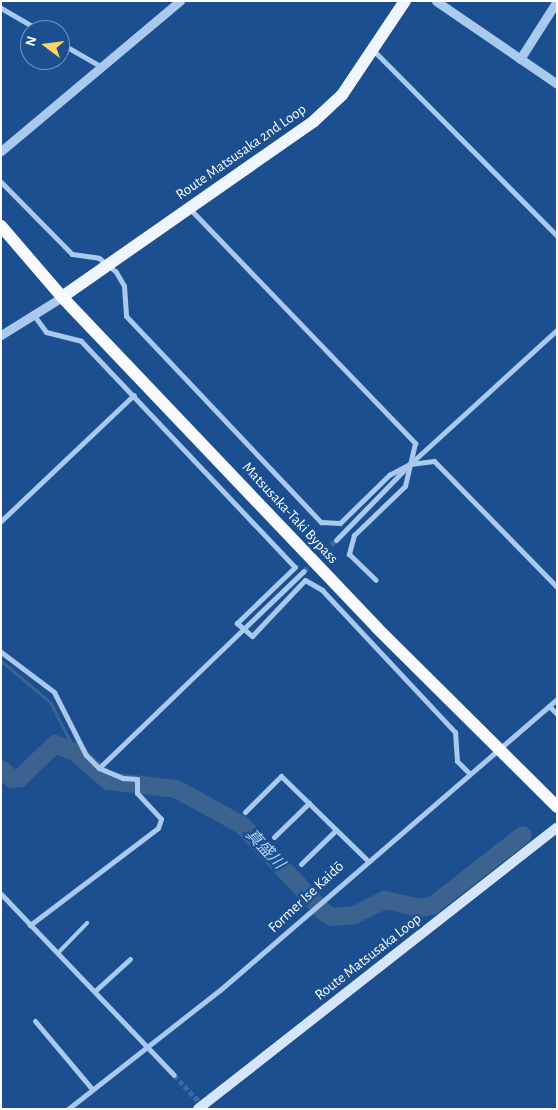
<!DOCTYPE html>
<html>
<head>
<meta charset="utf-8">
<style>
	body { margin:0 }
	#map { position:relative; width:558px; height:1110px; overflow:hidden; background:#1b4f8f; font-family:"Alegreya Sans","Noto Sans JP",sans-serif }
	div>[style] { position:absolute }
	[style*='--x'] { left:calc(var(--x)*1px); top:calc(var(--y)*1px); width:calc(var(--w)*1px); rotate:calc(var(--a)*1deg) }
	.stream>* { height:3px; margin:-1.5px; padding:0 1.5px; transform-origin:1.5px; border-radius:1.5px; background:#3c6290 }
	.river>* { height:18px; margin:-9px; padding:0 9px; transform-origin:9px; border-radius:9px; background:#3c6290 }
	.minor-tunnel>* { height:5px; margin-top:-2.5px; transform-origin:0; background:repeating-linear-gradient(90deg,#3d69a0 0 5px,transparent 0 7.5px) }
	.service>* { height:4px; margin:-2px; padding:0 2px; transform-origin:2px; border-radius:2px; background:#a9c9ee }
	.minor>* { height:5px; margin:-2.5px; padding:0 2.5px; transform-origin:2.5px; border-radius:2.5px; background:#a9c9ee }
	.tertiary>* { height:9px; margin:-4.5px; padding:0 4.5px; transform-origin:4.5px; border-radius:4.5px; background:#a9c9ee }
	.secondary>* { height:10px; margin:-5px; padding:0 5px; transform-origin:5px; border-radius:5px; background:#d6e6fa }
	.primary>* { height:12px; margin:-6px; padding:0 6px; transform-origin:6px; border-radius:6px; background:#f0f6ff }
	.trunk>* { height:12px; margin:-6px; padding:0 6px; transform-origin:6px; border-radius:6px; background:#f8faff }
	span { translate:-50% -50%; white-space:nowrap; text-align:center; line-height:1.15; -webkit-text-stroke:5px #1b4f8f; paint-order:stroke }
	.street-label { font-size:15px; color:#fff }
	.water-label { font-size:16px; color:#b5d3f5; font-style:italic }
	.frame { position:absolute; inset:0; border:2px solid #fff; pointer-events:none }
	.north { position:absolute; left:20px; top:20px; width:50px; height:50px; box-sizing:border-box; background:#1b4f8f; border:1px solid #7695bc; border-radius:50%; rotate:285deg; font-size:14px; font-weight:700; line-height:20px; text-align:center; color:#fff }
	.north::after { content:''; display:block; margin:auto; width:18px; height:22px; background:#ffd166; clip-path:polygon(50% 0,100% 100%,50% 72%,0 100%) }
</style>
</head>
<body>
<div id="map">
	<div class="stream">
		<div style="--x:1;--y:661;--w:64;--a:39.9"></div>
		<div style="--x:50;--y:702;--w:57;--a:63"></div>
	</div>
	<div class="river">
		<div style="--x:1;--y:769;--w:15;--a:42"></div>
		<div style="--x:12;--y:779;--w:8;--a:-7"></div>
		<div style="--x:20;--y:778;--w:49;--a:-44.2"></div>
		<div style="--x:55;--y:744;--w:23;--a:23"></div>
		<div style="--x:76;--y:753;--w:43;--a:41.2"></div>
		<div style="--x:108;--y:781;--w:68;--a:6.7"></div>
		<div style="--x:176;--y:789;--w:75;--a:28.6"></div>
		<div style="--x:242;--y:825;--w:121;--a:46.7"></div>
		<div style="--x:325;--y:913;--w:9;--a:27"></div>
		<div style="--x:333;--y:917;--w:21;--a:-5"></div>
		<div style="--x:354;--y:915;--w:34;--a:-26"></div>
		<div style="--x:385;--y:900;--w:35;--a:13"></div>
		<div style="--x:419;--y:908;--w:13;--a:-9"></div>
		<div style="--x:432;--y:906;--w:115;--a:-38"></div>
	</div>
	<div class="minor-tunnel">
		<div style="--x:304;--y:571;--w:45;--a:-44.1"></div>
		<div style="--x:174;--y:1075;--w:44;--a:46.8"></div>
	</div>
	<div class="service">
		<div style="--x:58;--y:953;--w:42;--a:-46"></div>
	</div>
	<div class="minor">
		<div style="--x:1;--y:8;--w:44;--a:30.1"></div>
		<div style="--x:60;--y:43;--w:46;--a:29.9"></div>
		<div style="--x:375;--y:52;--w:259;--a:45.3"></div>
		<div style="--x:1;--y:182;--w:101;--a:45.4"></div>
		<div style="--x:72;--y:254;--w:27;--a:8"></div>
		<div style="--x:99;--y:258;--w:22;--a:39"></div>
		<div style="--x:116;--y:272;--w:16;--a:60"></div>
		<div style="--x:124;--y:286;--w:30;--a:86"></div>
		<div style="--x:126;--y:316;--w:284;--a:46.6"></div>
		<div style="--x:321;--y:522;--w:19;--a:3"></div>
		<div style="--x:340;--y:523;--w:69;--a:-44.4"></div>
		<div style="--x:389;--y:475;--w:24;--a:-28"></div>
		<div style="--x:410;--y:464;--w:24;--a:-7"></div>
		<div style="--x:434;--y:461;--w:176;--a:45.7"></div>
		<div style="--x:190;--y:209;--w:325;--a:46.1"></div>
		<div style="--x:415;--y:443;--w:44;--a:103.1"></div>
		<div style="--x:405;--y:486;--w:71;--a:136.1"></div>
		<div style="--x:354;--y:535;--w:20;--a:105"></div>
		<div style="--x:349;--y:554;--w:37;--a:44"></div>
		<div style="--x:33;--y:314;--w:22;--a:54"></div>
		<div style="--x:46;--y:332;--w:36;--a:14"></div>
		<div style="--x:81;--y:341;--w:311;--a:46.6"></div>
		<div style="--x:295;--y:567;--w:81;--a:136"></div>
		<div style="--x:237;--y:623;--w:20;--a:41"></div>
		<div style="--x:252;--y:636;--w:77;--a:-46.6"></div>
		<div style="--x:305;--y:580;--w:20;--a:30"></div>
		<div style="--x:322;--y:590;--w:195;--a:46.9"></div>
		<div style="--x:455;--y:732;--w:29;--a:86"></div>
		<div style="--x:457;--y:761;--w:18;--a:45"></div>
		<div style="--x:1;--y:521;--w:183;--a:-43.5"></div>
		<div style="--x:336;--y:540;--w:106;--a:-45.8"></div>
		<div style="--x:410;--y:464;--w:199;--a:-42.4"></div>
		<div style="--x:1;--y:652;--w:66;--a:37"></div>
		<div style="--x:54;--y:692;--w:71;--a:63.1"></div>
		<div style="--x:86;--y:755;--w:18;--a:45"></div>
		<div style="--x:99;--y:768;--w:26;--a:23"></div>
		<div style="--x:123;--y:778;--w:14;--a:4"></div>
		<div style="--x:137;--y:779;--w:14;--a:90"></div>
		<div style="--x:137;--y:793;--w:35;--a:47"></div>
		<div style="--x:161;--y:819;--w:9;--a:108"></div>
		<div style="--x:158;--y:828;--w:161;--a:142.8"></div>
		<div style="--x:549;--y:706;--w:11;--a:45"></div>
		<div style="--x:99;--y:768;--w:284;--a:-43.9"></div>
		<div style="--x:245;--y:812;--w:51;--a:-45"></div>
		<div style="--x:281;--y:776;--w:119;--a:44.3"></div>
		<div style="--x:274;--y:837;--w:49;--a:-44.2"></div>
		<div style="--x:301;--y:864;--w:49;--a:-44.2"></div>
		<div style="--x:1;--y:894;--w:250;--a:46.3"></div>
		<div style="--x:96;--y:990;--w:46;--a:-42.4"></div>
		<div style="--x:35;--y:1021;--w:89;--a:50"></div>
		<div style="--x:68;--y:1109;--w:193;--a:-38.1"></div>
		<div style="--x:220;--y:990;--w:445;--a:-40.8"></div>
	</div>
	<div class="tertiary">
		<div style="--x:436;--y:1;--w:147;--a:34.4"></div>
		<div style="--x:520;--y:59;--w:69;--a:-57.5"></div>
		<div style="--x:1;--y:151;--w:234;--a:-40"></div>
		<div style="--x:1;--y:335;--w:72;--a:-31.9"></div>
	</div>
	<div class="secondary">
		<div style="--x:198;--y:1109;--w:456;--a:-38.1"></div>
	</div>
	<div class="primary">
		<div style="--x:62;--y:297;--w:307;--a:-34.9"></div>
		<div style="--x:314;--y:121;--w:38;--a:-43"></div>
		<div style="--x:342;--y:95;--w:113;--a:-56.2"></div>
	</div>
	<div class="trunk">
		<div style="--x:1;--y:226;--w:94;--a:49.3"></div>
		<div style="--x:62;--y:297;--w:457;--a:46.4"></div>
		<div style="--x:377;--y:628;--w:254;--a:44.8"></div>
	</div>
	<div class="street-label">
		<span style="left:241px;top:152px;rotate:-35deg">Route Matsusaka 2nd Loop</span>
		<span style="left:290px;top:513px;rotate:47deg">Matsusaka-Taki Bypass</span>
		<span style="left:306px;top:897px;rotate:-43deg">Former Ise Kaidō</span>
		<span style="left:368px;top:957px;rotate:-38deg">Route Matsusaka Loop</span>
	</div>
	<div class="water-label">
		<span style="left:265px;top:849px;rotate:47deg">真盛川</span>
	</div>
	<div class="frame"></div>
	<div class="north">N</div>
</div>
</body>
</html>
